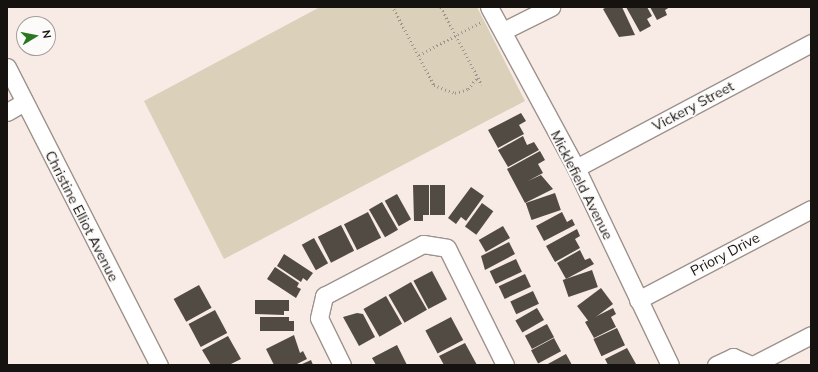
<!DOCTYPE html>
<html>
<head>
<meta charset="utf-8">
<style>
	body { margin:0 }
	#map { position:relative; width:818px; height:372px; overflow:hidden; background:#f8ebe5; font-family:Mulish,sans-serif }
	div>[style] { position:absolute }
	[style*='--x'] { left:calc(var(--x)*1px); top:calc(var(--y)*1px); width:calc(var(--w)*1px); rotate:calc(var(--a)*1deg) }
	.green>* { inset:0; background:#dbd0ba }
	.building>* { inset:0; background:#524b43; transform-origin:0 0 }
	.path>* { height:2.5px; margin-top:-1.25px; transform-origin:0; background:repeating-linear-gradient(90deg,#9d948f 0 1px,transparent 0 4px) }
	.roads { filter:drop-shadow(1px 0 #9d928c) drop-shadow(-1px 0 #9d928c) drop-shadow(0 1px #9d928c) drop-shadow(0 -1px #9d928c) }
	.minor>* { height:17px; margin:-8.5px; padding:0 8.5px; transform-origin:8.5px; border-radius:8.5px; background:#fff }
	span { translate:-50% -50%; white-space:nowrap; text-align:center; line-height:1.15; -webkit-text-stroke:4px #fdfbfa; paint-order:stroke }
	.street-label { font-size:14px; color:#161210 }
	.frame { position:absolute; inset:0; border:8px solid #161210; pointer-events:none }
	.north { position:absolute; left:16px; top:16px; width:40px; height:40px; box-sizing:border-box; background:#fdfbfa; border:1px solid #a19e9c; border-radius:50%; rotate:80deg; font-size:11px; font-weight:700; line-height:16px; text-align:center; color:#161210 }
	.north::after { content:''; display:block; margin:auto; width:14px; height:18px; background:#297820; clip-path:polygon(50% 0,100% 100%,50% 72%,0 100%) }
</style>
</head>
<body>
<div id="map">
	<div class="green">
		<div style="clip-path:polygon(320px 7px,477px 7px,525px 101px,224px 259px,144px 101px)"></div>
	</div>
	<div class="building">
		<div style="clip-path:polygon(607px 7px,622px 7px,635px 35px,619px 37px,603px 9px)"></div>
		<div style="clip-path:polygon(626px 7px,647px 7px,652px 16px,647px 19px,651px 26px,640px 32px)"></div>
		<div style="clip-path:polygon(650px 7px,670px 7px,665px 10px,667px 15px,657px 20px)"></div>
		<div style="clip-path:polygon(521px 113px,526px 121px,519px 125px,524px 134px,498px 148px,488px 130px)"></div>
		<div style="clip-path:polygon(523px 136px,527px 145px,534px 142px,539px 150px,508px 167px,498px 150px)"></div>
		<div style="clip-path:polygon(540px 151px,545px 160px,538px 164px,543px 173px,528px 181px,541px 175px,553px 189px,525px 203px,507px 169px)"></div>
		<div style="clip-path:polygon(413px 185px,429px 185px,429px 215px,423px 215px,423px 221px,414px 221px)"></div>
		<div style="left:430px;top:185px;width:15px;height:30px"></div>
		<div style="clip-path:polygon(471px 187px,484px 196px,466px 221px,461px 217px,456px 224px,448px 218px)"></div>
		<div style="left:555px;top:193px;width:18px;height:31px;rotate:71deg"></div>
		<div style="left:397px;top:194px;width:29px;height:14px;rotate:61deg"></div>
		<div style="left:382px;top:202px;width:32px;height:15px;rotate:60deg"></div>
		<div style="left:482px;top:203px;width:14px;height:29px;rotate:36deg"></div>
		<div style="left:368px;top:212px;width:29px;height:27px;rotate:63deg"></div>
		<div style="clip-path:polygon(562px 212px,567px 222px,572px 219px,575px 225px,544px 241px,536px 226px)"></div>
		<div style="left:341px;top:225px;width:29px;height:26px;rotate:63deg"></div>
		<div style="left:503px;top:226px;width:14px;height:28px;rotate:60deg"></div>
		<div style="clip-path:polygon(577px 229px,580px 236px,575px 239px,580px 248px,555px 262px,546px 246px)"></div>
		<div style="left:314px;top:238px;width:29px;height:14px;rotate:61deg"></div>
		<div style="clip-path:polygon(509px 242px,515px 254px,485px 270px,481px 256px)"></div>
		<div style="clip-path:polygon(580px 250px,585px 260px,590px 258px,594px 264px,566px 279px,557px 263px)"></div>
		<div style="clip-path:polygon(284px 254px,313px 273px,307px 281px,303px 278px,301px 282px,277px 266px)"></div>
		<div style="left:516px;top:259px;width:14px;height:29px;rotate:65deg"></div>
		<div style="clip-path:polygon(275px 267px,299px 283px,297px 287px,301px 289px,296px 298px,267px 279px)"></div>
		<div style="left:592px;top:270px;width:18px;height:31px;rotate:71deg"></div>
		<div style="left:432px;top:271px;width:32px;height:21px;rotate:62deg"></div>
		<div style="left:525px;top:274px;width:14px;height:29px;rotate:65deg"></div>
		<div style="left:411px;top:282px;width:32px;height:26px;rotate:60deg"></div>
		<div style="left:199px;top:285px;width:26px;height:29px;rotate:61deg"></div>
		<div style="left:601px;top:288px;width:20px;height:30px;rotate:53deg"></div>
		<div style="left:533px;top:291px;width:14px;height:25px;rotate:65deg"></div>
		<div style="left:386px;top:296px;width:32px;height:26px;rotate:60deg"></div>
		<div style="clip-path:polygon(255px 300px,289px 300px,289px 311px,284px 311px,284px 315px,255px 314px)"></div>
		<div style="left:537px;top:308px;width:14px;height:25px;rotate:60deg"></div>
		<div style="clip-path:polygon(613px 308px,616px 314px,611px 317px,616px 327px,594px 338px,585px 322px)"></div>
		<div style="left:215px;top:310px;width:26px;height:30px;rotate:62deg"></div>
		<div style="clip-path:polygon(357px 313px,363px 314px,375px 337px,359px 346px,343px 317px)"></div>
		<div style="clip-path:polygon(260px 317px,289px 317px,289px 321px,294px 321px,294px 331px,260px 331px)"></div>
		<div style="left:451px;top:317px;width:26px;height:29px;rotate:62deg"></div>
		<div style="left:547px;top:324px;width:15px;height:25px;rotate:62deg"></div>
		<div style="left:617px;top:328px;width:19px;height:26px;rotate:65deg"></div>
		<div style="clip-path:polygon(294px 335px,300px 353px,303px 351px,307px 359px,295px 365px,274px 365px,266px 349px)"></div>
		<div style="clip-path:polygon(228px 336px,241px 359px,229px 365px,211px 365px,202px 350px)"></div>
		<div style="left:554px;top:338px;width:15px;height:26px;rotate:62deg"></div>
		<div style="clip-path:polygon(465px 343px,477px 365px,444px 365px,439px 356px)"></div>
		<div style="clip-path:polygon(397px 345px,407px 365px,376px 365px,372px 358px)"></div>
		<div style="clip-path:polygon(627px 348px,636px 364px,608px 365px,605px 359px)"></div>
		<div style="clip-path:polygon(566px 354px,572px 365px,546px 365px)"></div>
		<div style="clip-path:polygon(311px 360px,313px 365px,300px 365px)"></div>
	</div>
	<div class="path">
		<div style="--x:441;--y:7;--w:88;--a:62.3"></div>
		<div style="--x:394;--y:9;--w:86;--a:62.2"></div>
		<div style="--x:434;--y:85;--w:22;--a:21"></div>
		<div style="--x:455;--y:93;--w:14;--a:-17"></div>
		<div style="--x:468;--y:89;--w:16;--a:-52"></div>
		<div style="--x:419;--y:55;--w:70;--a:-28"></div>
	</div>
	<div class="roads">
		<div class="minor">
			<div style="--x:489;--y:7;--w:183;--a:61.6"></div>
			<div style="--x:576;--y:168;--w:218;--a:64.5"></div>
			<div style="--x:503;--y:31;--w:54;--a:-26.6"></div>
			<div style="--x:7;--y:67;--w:335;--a:63"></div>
			<div style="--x:7;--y:112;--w:20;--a:-30"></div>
			<div style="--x:576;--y:168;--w:266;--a:-28"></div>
			<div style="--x:638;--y:300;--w:195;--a:-27.7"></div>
			<div style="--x:342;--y:365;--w:52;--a:-116.1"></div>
			<div style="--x:319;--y:318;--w:23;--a:-77"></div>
			<div style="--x:324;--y:296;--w:112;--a:-27.7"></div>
			<div style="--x:423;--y:244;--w:24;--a:9"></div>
			<div style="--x:447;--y:248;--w:131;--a:63.6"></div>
			<div style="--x:716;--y:365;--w:19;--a:-25"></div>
			<div style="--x:733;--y:357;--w:20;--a:24"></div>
			<div style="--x:753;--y:365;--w:65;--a:-27.3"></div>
		</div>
	</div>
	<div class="street-label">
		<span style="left:693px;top:106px;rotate:-28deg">Vickery Street</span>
		<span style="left:582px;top:185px;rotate:63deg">Micklefield Avenue</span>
		<span style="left:82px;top:216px;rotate:63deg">Christine Elliot Avenue</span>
		<span style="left:725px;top:254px;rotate:-28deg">Priory Drive</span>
	</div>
	<div class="frame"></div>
	<div class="north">N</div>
</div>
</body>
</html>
